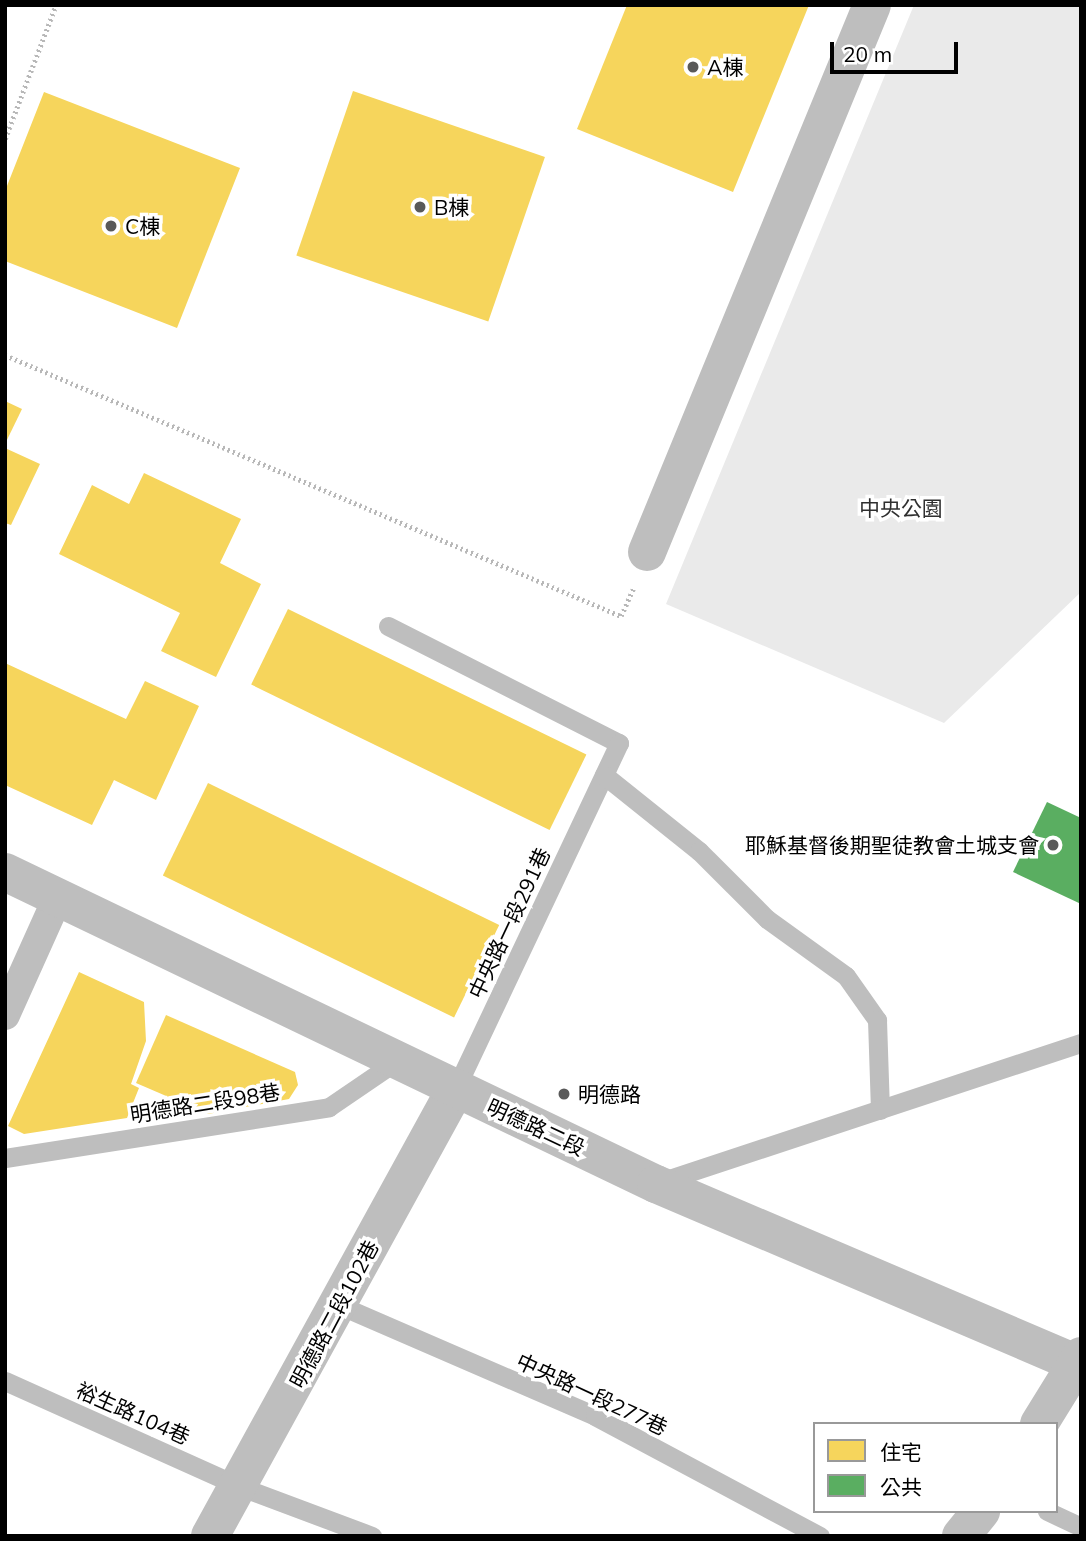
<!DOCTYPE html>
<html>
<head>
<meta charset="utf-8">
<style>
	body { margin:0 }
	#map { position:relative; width:1086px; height:1541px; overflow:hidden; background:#fff; font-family:Mulish,"Noto Sans TC",sans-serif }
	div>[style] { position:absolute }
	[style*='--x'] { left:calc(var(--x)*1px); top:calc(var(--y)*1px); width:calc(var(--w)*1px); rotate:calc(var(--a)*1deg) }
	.green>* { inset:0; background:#eaeaea }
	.homes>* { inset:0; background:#f6d55c; transform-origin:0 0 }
	.public>* { inset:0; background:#5aae61 }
	.path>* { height:4.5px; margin-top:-2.25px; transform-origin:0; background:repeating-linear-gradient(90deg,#b8b8b8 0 2px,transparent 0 5.5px) }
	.service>* { height:19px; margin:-9.5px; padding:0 9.5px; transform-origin:9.5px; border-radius:9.5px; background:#bebebe }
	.pedestrian>* { height:30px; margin:-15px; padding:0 15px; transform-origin:15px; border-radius:15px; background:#bebebe }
	.minor>* { height:38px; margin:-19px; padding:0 19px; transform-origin:19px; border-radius:19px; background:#bebebe }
	.tertiary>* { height:38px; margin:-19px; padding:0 19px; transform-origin:19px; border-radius:19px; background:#bebebe }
	.dots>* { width:19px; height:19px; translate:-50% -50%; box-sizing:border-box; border:4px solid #fff; border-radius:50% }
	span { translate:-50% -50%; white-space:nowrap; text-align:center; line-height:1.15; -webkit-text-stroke:7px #fff; paint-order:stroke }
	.poi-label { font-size:21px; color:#000 }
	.left { translate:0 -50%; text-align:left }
	.right { translate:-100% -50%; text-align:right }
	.park-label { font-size:21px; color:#2f2f2f }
	.street-label { font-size:21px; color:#000 }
	.frame { position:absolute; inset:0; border:7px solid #000; pointer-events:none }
	.legend { position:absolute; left:813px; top:1422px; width:245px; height:91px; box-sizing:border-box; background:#fff; border:2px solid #999; margin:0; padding:9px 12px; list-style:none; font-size:21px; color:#000 }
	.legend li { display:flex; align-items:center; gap:14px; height:35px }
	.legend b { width:35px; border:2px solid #999 }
	.scale { position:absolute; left:830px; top:42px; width:128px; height:32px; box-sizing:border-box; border:4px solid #000; border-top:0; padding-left:9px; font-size:21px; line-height:24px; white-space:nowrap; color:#000; -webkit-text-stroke:5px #fff; paint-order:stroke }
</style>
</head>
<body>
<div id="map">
	<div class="green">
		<div style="clip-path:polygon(914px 5px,1081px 5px,1081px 592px,944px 723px,666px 604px)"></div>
	</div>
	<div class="homes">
		<div style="clip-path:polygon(627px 5px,809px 5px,733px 192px,577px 129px)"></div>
		<div style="left:353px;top:91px;width:203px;height:174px;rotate:19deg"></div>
		<div style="clip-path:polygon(44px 92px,240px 168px,177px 328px,5px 261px,5px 191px)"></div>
		<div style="clip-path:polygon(5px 401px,22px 409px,5px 444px)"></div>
		<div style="clip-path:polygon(5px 448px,40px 464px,11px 525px,5px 523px)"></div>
		<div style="clip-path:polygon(144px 473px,241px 519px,220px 563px,261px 584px,216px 677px,161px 651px,180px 613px,59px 554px,92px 485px,129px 504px)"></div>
		<div style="left:288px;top:609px;width:332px;height:84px;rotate:26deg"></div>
		<div style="clip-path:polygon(5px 663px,126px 719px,145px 681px,199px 706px,156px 800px,114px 780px,92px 825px,5px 785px)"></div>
		<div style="left:208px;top:783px;width:324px;height:103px;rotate:26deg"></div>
		<div style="clip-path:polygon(79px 972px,144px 1002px,146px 1041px,131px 1084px,139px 1088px,127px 1118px,24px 1134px,8px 1126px)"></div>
		<div style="clip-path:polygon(166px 1015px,295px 1072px,298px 1085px,289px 1099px,208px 1114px,136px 1083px)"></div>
	</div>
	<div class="public">
		<div style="clip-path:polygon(1047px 802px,1081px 818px,1081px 904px,1013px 872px)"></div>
	</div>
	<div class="path">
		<div style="--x:5;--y:139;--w:143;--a:-69.2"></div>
		<div style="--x:5;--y:355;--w:669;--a:22.96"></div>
		<div style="--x:621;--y:616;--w:30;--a:-66"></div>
	</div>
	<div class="service">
		<div style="--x:388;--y:626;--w:259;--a:26.9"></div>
		<div style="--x:619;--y:743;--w:384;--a:115.3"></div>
		<div style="--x:604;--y:775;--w:122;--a:38.7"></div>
		<div style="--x:699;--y:851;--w:96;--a:45"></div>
		<div style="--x:767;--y:919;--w:97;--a:35.8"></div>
		<div style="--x:846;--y:976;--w:54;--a:54.8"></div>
		<div style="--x:877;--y:1020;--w:90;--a:88.1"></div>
		<div style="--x:5;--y:1158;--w:328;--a:-8.9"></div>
		<div style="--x:329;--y:1107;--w:83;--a:-34.3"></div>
		<div style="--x:660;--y:1182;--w:443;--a:-18.3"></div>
		<div style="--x:339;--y:1305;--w:279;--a:23.4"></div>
		<div style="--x:595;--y:1416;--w:255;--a:28.1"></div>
		<div style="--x:5;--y:1381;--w:259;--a:24.2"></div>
		<div style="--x:241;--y:1487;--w:140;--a:20.5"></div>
		<div style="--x:1047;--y:1511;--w:38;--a:25"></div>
	</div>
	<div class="pedestrian">
		<div style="--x:5;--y:1015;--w:129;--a:-65.8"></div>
	</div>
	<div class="minor">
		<div style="--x:647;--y:552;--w:591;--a:-67.64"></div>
		<div style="--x:210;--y:1536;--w:509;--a:-61.22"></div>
	</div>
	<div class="tertiary">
		<div style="--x:5;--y:872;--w:722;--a:25.61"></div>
		<div style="--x:656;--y:1184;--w:456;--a:23.1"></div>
		<div style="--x:1039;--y:1424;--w:80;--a:-58.3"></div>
		<div style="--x:961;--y:1536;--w:32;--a:-51"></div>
	</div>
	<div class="dots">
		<div style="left:693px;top:67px;background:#595959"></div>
		<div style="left:420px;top:207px;background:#595959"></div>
		<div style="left:111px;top:226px;background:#595959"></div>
		<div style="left:1053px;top:845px;background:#595959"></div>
		<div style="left:564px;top:1094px;background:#595959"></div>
	</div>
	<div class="poi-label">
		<span class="left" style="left:707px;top:67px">A棟</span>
		<span class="left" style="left:434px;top:207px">B棟</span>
		<span class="left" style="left:125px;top:226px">C棟</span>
		<span class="right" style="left:1039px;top:845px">耶穌基督後期聖徒教會土城支會</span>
		<span class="left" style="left:578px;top:1094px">明德路</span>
	</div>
	<div class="park-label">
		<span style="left:901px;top:508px">中央公園</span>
	</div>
	<div class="street-label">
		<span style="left:509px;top:923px;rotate:-65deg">中央路一段291巷</span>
		<span style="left:205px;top:1103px;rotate:-9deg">明德路二段98巷</span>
		<span style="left:536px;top:1127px;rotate:25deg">明德路二段</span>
		<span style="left:334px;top:1314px;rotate:-62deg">明德路二段102巷</span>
		<span style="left:592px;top:1394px;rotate:25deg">中央路一段277巷</span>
		<span style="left:133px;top:1413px;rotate:24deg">裕生路104巷</span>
	</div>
	<div class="frame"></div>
	<ul class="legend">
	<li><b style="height:19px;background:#f6d55c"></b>住宅</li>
	<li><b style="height:19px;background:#5aae61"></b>公共</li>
	</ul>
	<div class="scale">20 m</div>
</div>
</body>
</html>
